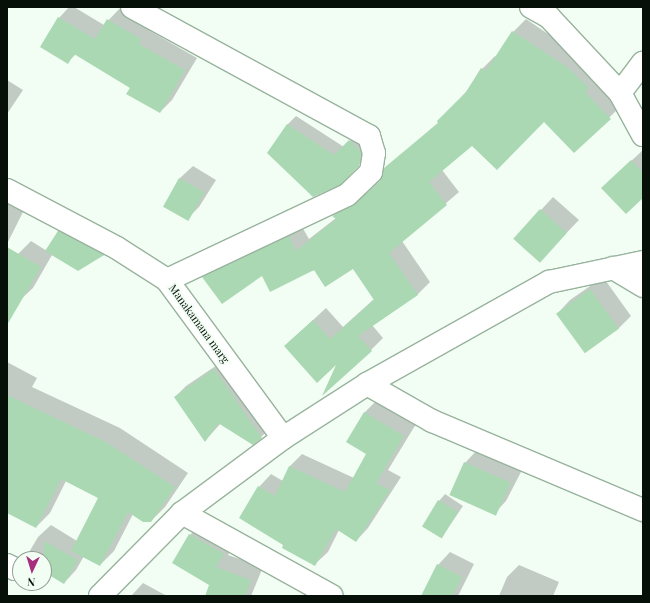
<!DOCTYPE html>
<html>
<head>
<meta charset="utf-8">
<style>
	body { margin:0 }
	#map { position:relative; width:650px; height:603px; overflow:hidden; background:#f2fef4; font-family:"Playfair Display",serif }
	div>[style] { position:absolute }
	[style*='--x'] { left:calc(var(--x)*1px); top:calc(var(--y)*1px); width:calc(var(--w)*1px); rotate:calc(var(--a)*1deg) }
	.shadow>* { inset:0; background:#0003 }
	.building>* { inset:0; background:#aad8b2; transform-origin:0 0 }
	.roads { filter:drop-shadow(1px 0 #98b39d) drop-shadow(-1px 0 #98b39d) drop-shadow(0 1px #98b39d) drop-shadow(0 -1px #98b39d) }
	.minor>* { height:22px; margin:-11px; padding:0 11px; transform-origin:11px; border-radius:11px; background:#fff }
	span { translate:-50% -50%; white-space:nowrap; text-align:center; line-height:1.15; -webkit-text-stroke:4px #f2fef4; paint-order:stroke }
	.street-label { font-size:11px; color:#071008 }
	.frame { position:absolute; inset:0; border:8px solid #071008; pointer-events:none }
	.north { position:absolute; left:12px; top:551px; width:40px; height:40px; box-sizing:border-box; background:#f2fef4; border:1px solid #949f96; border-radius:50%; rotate:184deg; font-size:11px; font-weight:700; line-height:16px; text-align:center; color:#071008 }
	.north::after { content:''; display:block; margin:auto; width:14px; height:18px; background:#a82d7f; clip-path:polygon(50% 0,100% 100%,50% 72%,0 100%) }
</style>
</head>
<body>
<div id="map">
	<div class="shadow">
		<div style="clip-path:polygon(69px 7px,74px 7px,104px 25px,121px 7px,153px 26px,150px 31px,197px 58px,172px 100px,160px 112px,131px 88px,76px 54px,68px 62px,59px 18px)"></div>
		<div style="clip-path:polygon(526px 19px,579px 55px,622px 105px,574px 152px,544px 120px,472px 145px,442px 170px,459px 192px,402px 241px,430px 282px,417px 295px,372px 325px,383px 338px,371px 350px,339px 361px,285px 346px,326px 308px,343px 327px,374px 299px,353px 268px,204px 277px,216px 265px,301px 225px,309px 239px,336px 218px,334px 216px,346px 203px,369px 192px,381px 181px,385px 169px,439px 122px,466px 92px,482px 69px,495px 56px,496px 57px,513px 32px)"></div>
		<div style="clip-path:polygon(7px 80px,23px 90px,7px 114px)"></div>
		<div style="clip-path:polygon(296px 116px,344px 147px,358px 133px,368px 156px,339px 184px,287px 125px)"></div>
		<div style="clip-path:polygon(643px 150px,643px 196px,615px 176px)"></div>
		<div style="clip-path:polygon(193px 166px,216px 180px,199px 207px,187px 219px,164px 206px,180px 178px)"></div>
		<div style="clip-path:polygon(7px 194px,27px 204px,7px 244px)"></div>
		<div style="clip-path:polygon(553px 197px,579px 220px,551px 249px,541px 210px)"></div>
		<div style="clip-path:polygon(71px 219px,116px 243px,104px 255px,78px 270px,52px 255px,33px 288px,20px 300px,7px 293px,7px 273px,18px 254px,31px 241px,47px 251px,58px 231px)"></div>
		<div style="clip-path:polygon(603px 277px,631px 316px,619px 328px,585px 351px,558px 313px,570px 300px)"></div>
		<div style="clip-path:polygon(226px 359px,273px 426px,261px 437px,221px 423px,205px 441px,175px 397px,186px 386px)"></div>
		<div style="clip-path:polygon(7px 362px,37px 378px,32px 387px,120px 428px,188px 473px,165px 507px,151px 521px,133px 514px,114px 551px,100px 565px,84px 556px,76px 570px,64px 583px,44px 571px,44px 559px,25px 559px,38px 537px,51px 525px,77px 541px,99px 498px,66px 481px,50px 513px,36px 527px,7px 507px)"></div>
		<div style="clip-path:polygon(377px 400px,416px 424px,388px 470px,401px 477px,368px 528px,356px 541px,339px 530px,328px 552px,315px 564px,285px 544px,259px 487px,271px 474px,283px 481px,290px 466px,302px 454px,354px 478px,367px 453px,364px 413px)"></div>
		<div style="clip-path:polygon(477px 450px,522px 470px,506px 501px,494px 514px,465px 463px)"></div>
		<div style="clip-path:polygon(445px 494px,463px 506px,442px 537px,439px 501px)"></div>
		<div style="clip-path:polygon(203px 522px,236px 541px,228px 555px,263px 567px,251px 596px,206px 596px,211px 584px,190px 535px)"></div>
		<div style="clip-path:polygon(450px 552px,474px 564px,458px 596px,422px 596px,438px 565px)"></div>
		<div style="clip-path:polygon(519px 565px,559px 582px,553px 596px,499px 596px,507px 577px)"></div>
		<div style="clip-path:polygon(143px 583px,167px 596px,131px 596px)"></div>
	</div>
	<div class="building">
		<div style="clip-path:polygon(58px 17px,95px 39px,107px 19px,141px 39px,139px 44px,185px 70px,160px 113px,126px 94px,130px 88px,74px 54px,68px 64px,40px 47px)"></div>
		<div style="clip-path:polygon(512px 31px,567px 67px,589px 88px,585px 92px,611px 119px,574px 153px,544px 122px,497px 170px,472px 146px,429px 182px,447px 205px,389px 253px,418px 295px,358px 336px,372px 351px,322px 396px,336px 365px,317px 383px,284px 346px,313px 320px,330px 339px,374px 300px,353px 269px,325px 287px,314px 270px,270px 292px,262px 276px,222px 304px,202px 277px,289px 236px,296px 251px,336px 219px,332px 216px,355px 204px,380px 181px,384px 168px,438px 123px,437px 121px,466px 92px,481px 68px,486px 71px)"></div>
		<div style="clip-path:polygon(287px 124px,334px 155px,349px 140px,361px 152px,359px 166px,340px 185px,313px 197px,267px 153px)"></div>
		<div style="clip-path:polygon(631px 160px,643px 173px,643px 198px,626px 214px,601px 188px)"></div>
		<div style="left:179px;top:178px;width:29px;height:33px;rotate:29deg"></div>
		<div style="left:540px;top:209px;width:36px;height:40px;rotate:42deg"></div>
		<div style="clip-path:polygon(58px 231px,104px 255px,78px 271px,45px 251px)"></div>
		<div style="clip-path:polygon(7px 247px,41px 267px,7px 325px)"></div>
		<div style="left:590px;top:289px;width:49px;height:42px;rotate:54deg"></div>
		<div style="clip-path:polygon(214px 369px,262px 438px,253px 445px,218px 423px,205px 442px,174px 397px)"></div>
		<div style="clip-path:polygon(7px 395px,106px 442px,175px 487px,151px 522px,143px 522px,128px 512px,100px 566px,71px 551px,98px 498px,61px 479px,36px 528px,7px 513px)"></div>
		<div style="clip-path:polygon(364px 412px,404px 436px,376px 483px,390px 490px,356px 542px,336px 529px,315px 566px,282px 548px,283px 545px,239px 518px,258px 486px,275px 496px,289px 466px,345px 492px,366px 454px,346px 442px)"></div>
		<div style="left:464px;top:462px;width:51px;height:36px;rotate:24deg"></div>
		<div style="left:438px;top:500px;width:23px;height:31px;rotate:31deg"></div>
		<div style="clip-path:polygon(189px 534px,224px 554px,216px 567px,251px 580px,245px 596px,205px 596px,209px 585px,172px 563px)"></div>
		<div style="clip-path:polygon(44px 541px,78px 560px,64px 584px,44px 572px)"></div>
		<div style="clip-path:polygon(437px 564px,462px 577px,452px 596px,421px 596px)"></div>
	</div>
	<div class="roads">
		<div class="minor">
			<div style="--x:132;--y:7;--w:270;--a:28.6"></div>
			<div style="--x:369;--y:136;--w:18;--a:74"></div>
			<div style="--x:374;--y:153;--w:19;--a:99"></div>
			<div style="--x:371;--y:172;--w:33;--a:136"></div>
			<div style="--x:347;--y:195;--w:199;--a:154.7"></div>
			<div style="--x:531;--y:7;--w:21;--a:29"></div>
			<div style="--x:549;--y:17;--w:104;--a:46.9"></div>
			<div style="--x:620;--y:93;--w:48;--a:61.3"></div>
			<div style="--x:620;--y:93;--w:38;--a:-53"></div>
			<div style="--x:7;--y:190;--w:124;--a:27.8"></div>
			<div style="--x:117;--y:248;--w:59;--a:32.6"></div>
			<div style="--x:167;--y:280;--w:196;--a:53.7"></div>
			<div style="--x:613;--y:268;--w:35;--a:31"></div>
			<div style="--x:367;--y:384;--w:75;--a:29.6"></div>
			<div style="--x:432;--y:421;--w:229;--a:22.9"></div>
			<div style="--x:182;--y:513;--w:171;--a:29"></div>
			<div style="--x:7;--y:565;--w:9;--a:27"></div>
			<div style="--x:100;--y:596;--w:117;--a:-45.3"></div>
			<div style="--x:182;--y:513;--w:126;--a:-36.6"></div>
			<div style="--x:283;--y:438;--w:100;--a:-32.7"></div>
			<div style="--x:367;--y:384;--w:209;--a:-29.3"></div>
			<div style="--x:549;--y:282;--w:96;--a:-12"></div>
		</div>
	</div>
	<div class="street-label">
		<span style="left:199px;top:324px;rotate:54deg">Manakamana marg</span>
	</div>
	<div class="frame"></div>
	<div class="north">N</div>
</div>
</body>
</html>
